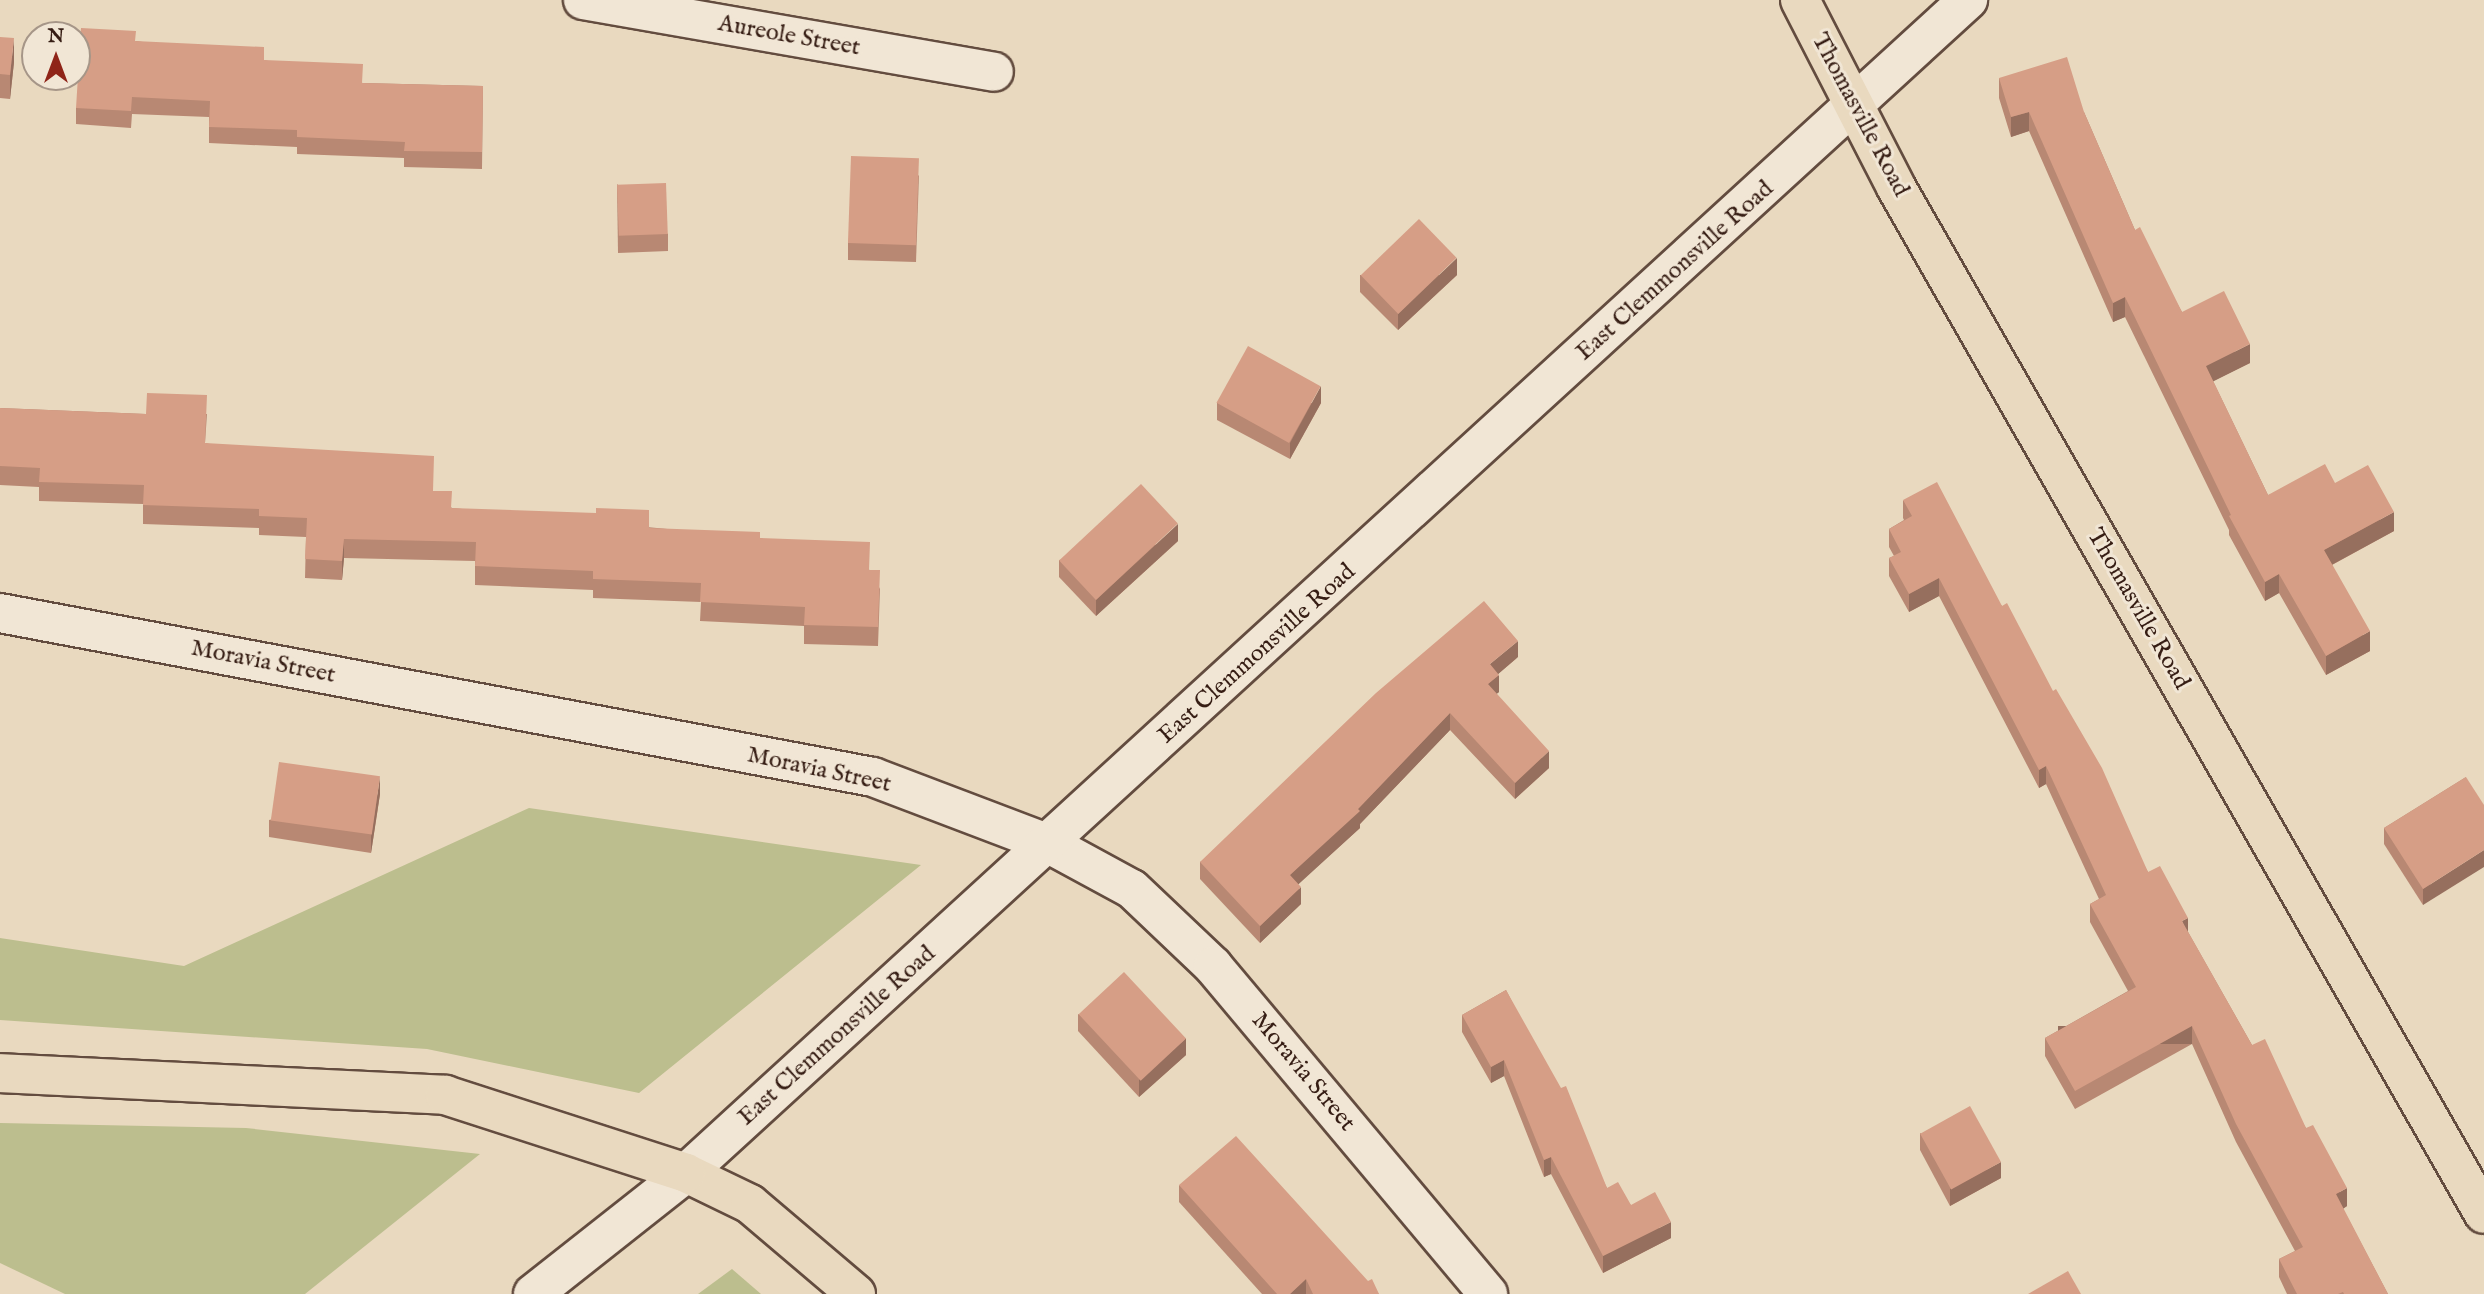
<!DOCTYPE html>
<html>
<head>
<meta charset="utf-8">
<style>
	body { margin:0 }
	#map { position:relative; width:2484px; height:1294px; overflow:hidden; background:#e9d9bf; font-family:"IM FELL English",serif }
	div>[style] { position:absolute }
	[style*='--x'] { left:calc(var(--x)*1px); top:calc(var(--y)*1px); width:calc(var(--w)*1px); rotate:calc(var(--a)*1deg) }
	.green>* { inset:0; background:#bcbe8e }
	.roads { filter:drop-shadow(2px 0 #634c3f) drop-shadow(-2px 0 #634c3f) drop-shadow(0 2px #634c3f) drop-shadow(0 -2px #634c3f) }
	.minor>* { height:38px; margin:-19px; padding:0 19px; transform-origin:19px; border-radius:19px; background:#f1e6d5 }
	.secondary>* { height:38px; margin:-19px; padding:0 19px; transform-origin:19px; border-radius:19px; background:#f1e6d5 }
	.primary>* { height:38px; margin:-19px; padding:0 19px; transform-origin:19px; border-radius:19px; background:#e9d9bf }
	.motorway>* { height:38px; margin:-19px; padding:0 19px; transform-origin:19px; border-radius:19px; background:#e9d9bf }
	.wall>* { inset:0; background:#b88873 }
	.shaded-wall>* { inset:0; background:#966f5e; transform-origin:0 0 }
	.building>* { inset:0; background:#d69e86; transform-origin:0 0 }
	span { translate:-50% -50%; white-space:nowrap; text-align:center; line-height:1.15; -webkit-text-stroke:6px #f1e6d5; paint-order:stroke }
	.street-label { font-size:24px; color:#361d14 }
	.north { position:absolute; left:21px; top:21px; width:70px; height:70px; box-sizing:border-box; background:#f1e6d5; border:2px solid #a69688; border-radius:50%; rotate:0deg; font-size:19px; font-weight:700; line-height:28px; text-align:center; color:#361d14 }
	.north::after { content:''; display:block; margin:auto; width:24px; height:32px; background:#8f2418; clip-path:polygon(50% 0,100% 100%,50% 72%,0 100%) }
</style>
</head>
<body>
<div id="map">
	<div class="green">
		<div style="clip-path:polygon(529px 808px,921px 865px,639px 1093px,427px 1049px,0 1020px,0 938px,184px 966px)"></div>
		<div style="clip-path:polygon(0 1123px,246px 1128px,480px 1154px,305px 1294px,65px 1294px,0 1263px)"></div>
		<div style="clip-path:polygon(732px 1269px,761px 1294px,698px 1294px)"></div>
	</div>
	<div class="roads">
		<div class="minor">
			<div style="--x:583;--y:0;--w:417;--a:9.9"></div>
			<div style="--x:0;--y:613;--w:888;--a:10.64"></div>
			<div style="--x:873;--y:777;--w:188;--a:20.8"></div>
			<div style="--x:1049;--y:844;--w:94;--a:28.5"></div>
			<div style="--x:1132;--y:889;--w:112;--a:43.5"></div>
			<div style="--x:1213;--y:966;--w:428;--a:50"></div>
		</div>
		<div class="secondary">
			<div style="--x:533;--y:1294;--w:195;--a:-38.3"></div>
			<div style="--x:686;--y:1173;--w:1738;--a:-42.46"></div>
		</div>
		<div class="primary">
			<div style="--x:1800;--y:0;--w:210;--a:62.8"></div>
			<div style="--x:1896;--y:187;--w:1183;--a:60.21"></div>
			<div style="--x:686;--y:1173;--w:71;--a:25.8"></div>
			<div style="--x:750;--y:1204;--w:139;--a:40.3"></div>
		</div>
		<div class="motorway">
			<div style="--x:0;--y:1073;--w:446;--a:2.8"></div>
			<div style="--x:445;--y:1095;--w:253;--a:17.9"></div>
		</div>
	</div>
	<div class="wall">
		<div style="clip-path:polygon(0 37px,14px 62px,10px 99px,0 98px)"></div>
		<div style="clip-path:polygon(136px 41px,264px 60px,363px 83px,483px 86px,482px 169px,404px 167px,404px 158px,297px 154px,297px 147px,209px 143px,209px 117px,132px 114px,131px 128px,76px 124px,76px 108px)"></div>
		<div style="clip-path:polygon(1999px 78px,2084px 112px,2135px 230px,2182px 312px,2250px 363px,2213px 381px,2268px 495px,2335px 483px,2394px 531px,2332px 565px,2370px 651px,2326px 675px,2279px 593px,2265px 601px,2229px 535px,2229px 530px,2125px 317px,2113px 322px,2029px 131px,2011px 137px,1999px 98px)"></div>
		<div style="clip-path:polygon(919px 175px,916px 262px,848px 260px,848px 243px)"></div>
		<div style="clip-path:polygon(617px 184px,668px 234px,668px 251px,618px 253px)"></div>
		<div style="clip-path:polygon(1360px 275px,1457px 275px,1398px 330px,1360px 292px)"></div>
		<div style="clip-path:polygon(1217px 403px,1321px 403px,1290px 459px,1217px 420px)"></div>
		<div style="clip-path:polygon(0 408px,146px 414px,207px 414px,205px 443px,433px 491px,452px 508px,760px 538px,870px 570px,880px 589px,878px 646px,804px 644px,804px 626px,700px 621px,701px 602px,593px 598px,593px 590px,475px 585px,475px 561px,344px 558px,342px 580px,305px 578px,306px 537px,259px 535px,259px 528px,143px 524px,143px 504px,39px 501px,39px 487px,0 485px)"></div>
		<div style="clip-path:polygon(1903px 500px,2002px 606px,2148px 872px,2188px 932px,2252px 1045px,2306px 1128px,2347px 1206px,2343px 1209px,2388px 1294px,2287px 1294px,2279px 1277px,2279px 1259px,2295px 1251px,2236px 1142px,2192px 1044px,2075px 1109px,2045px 1056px,2045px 1038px,2128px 991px,2090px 922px,2090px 904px,2099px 899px,2046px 784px,2039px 788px,1939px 596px,1909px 612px,1889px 576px,1889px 558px,1894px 556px,1889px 547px,1889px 529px,1904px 520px,1903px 518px)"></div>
		<div style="clip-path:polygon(1178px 541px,1096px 616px,1059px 577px,1059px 560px)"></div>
		<div style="clip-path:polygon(1518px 657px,1498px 674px,1499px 692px,1496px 694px,1549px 768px,1515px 799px,1450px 730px,1360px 824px,1360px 828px,1298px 884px,1301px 904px,1260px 943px,1200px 879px,1200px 862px)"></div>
		<div style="clip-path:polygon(2466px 777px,2423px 905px,2384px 844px,2384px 828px)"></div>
		<div style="clip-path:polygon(380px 794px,371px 853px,269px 837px,269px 820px)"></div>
		<div style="clip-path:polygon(1506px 990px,1607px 1188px,1631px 1205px,1671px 1238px,1603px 1273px,1551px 1174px,1544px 1177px,1504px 1076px,1491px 1083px,1462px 1032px,1462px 1015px)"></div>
		<div style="clip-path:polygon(1078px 1014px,1186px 1055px,1139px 1097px,1078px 1031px)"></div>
		<div style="clip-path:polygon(1920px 1133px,2001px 1178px,1950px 1206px,1920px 1150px)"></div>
		<div style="clip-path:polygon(1179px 1185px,1379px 1294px,1262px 1294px,1179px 1202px)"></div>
	</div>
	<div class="shaded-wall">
		<div style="clip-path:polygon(14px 38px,14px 62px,10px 99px,10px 75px)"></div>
		<div style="clip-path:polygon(2029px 112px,2029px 131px,2011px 137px,2011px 117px)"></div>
		<div style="clip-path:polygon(1457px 258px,1457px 275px,1398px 330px,1398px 314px)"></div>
		<div style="clip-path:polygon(2125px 297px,2125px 317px,2113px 322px,2113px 303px)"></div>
		<div style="clip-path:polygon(2250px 344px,2250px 363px,2206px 385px,2206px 366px)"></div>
		<div style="clip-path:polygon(1321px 386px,1321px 403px,1290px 459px,1290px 443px)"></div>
		<div style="clip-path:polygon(2394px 512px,2394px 531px,2324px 569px,2324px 550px)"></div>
		<div style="clip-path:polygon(1178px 524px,1178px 541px,1096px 616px,1096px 600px)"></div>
		<div style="clip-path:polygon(344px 539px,344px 558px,342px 580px,342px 561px)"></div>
		<div style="clip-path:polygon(2279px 574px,2279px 593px,2265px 601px,2265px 582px)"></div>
		<div style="clip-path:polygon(1939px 578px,1939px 596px,1909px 612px,1909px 594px)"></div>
		<div style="clip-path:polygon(2370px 631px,2370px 651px,2326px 675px,2326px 656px)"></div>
		<div style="clip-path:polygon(1518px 641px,1518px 657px,1490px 681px,1490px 664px)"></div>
		<div style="clip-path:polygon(1499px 675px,1499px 692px,1488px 701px,1488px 684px)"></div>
		<div style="clip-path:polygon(1450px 713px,1450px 730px,1360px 824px,1360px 828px,1290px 892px,1290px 875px,1358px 809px)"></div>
		<div style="clip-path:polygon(1549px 751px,1549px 768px,1515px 799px,1515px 783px)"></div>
		<div style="clip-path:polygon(2046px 766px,2046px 784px,2039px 788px,2039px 770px)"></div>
		<div style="clip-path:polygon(380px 777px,380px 794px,371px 853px,371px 837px)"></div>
		<div style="clip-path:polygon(2484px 850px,2484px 867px,2423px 905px,2423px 889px)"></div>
		<div style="clip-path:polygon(1301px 887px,1301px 904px,1260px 943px,1260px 926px)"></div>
		<div style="clip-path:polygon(2188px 918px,2188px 936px,2182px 921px)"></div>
		<div style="left:2192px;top:1026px;width:18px;height:134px;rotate:90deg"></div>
		<div style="clip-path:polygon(1186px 1038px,1186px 1055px,1139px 1097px,1139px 1080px)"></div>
		<div style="clip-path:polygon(1504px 1060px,1504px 1076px,1491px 1083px,1491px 1067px)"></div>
		<div style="clip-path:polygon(1551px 1157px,1551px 1174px,1544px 1177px,1544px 1160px)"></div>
		<div style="clip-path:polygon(2001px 1162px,2001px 1178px,1950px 1206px,1950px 1189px)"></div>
		<div style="clip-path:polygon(2347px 1188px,2347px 1206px,2336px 1213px,2336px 1194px)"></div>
		<div style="clip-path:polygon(1671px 1222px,1671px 1238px,1603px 1273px,1603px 1256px)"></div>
		<div style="clip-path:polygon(1306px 1279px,1306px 1294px,1290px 1294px)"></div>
	</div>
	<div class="building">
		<div style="clip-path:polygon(81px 28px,136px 31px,135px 41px,264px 47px,264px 60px,363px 64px,362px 83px,483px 86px,482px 152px,404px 151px,405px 142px,297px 137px,297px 130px,209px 127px,210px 101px,132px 97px,131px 111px,76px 108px)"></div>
		<div style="clip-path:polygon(0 37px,14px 38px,10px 75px,0 74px)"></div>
		<div style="clip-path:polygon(2067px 57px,2084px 112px,2135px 230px,2140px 227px,2182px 312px,2224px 291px,2250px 344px,2206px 366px,2268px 495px,2325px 464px,2335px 483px,2368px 465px,2394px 512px,2324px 550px,2370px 631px,2326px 656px,2279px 574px,2265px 582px,2229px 516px,2231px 515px,2125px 297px,2113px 303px,2029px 112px,2011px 117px,1999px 78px)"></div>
		<div style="left:851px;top:156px;width:68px;height:87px;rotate:2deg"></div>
		<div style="left:666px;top:183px;width:51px;height:49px;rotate:88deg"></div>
		<div style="left:1419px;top:219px;width:54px;height:81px;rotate:46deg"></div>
		<div style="left:1248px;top:346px;width:83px;height:65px;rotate:29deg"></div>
		<div style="clip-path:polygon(147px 393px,207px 395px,205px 443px,434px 456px,433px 491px,452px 491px,451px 508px,596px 513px,596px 508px,649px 510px,649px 528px,760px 532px,760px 538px,870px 542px,869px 570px,880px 570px,878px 627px,804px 625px,805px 607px,700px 602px,701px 583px,593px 579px,593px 571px,475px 566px,476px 542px,344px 539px,342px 561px,305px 559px,307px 518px,259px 516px,259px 509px,143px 505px,144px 485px,39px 482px,40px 468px,0 466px,0 408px,146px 414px)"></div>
		<div style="clip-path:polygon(1937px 482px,2002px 606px,2007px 603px,2053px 691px,2056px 689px,2102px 768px,2148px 872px,2160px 866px,2188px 918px,2182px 921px,2252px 1045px,2265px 1039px,2306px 1128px,2313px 1125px,2347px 1188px,2336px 1194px,2388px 1294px,2344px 1294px,2343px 1292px,2338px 1294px,2297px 1294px,2279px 1259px,2303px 1247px,2236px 1124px,2192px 1026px,2075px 1091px,2045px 1038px,2136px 987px,2090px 904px,2106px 895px,2046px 766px,2039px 770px,1939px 578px,1909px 594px,1889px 558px,1901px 552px,1889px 529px,1912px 516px,1903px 500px)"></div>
		<div style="left:1141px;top:484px;width:54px;height:112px;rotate:47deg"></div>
		<div style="clip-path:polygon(1484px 601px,1518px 641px,1490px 664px,1499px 675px,1488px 684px,1549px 751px,1515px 783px,1450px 713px,1358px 809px,1360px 811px,1290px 875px,1301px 887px,1260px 926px,1200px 862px,1376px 693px)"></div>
		<div style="left:279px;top:762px;width:102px;height:59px;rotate:8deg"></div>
		<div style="clip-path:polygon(2466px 777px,2484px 805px,2484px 850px,2423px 889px,2384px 828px)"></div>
		<div style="left:1124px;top:972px;width:91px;height:62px;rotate:47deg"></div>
		<div style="clip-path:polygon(1506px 990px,1561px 1088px,1566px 1086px,1607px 1188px,1618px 1182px,1631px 1205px,1655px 1192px,1671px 1222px,1603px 1256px,1551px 1157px,1544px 1160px,1504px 1060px,1491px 1067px,1462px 1015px)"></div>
		<div style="left:1970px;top:1106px;width:64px;height:57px;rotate:61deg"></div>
		<div style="clip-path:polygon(1236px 1136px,1368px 1281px,1372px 1279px,1379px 1294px,1313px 1294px,1306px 1279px,1290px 1294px,1277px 1294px,1179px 1185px)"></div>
		<div style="clip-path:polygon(2068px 1271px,2081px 1294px,2028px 1294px)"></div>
	</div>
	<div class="street-label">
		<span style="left:789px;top:36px;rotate:10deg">Aureole Street</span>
		<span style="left:1860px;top:115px;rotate:62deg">Thomasville Road</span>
		<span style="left:1675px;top:271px;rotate:-42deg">East Clemmonsville Road</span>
		<span style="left:2138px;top:609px;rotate:60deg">Thomasville Road</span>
		<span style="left:1257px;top:654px;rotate:-42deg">East Clemmonsville Road</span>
		<span style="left:263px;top:662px;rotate:11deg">Moravia Street</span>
		<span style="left:819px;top:770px;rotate:12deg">Moravia Street</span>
		<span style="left:837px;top:1036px;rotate:-42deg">East Clemmonsville Road</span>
		<span style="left:1303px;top:1072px;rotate:50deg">Moravia Street</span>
	</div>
	<div class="north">N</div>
</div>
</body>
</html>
